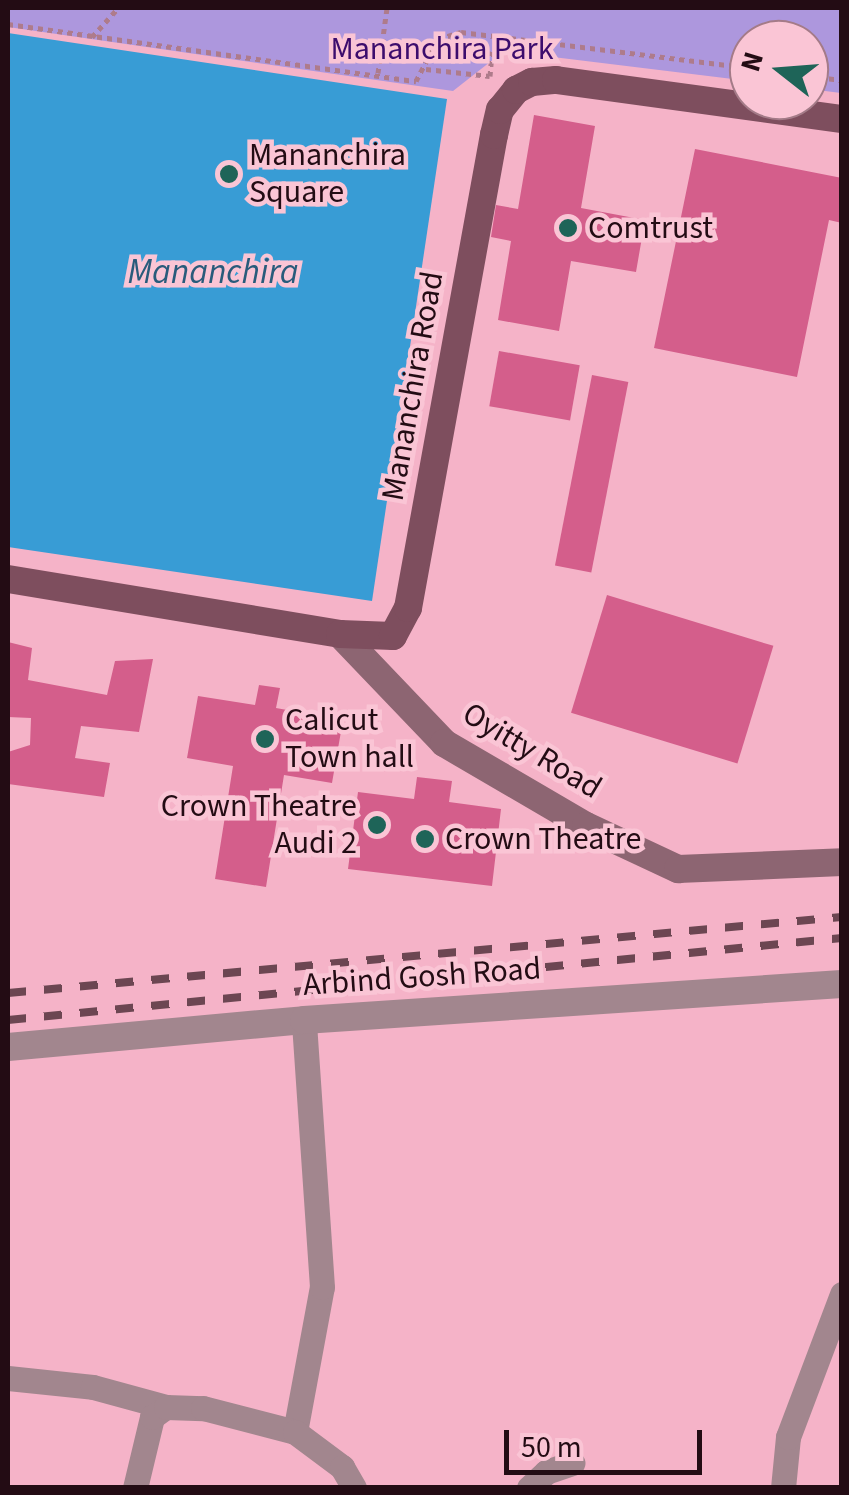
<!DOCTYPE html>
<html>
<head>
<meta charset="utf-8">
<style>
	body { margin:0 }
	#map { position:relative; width:849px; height:1495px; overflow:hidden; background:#f5b3c8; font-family:"Source Sans 3",sans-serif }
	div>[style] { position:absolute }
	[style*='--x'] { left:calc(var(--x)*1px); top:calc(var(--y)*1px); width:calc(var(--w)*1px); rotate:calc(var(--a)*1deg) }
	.green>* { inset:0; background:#ad97dd }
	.water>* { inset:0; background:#389cd5 }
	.building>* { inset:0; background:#d45e8b; transform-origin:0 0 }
	.path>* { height:5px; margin-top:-2.5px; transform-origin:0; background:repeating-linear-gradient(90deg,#ae7b8b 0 5px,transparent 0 10px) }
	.minor>* { height:25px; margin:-12.5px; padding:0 12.5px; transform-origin:12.5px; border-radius:12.5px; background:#a2868e }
	.tertiary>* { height:28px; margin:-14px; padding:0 14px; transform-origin:14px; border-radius:14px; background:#a2868e }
	.secondary>* { height:28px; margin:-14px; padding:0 14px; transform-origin:14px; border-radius:14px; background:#8d6572 }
	.primary>* { height:28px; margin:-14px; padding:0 14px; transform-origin:14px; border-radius:14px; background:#7e4e5e }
	.rail>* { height:8px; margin-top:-4px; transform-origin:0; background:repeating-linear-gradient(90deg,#6c4652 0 18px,transparent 0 36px) }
	.dots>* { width:28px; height:28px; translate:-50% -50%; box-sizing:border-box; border:5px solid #fac5d5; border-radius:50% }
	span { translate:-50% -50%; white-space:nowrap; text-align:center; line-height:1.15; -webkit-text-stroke:9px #fac5d5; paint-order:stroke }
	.park-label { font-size:32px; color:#3c0c6d }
	.poi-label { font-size:32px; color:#230c14 }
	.left { translate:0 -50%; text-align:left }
	.right { translate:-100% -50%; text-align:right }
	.street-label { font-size:32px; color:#230c14 }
	.water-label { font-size:35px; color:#295b7b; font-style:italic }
	.frame { position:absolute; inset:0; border:10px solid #230c14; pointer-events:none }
	.north { position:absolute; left:729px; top:20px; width:100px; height:100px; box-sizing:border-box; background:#fac5d5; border:2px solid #a47b88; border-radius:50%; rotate:287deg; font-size:28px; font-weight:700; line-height:40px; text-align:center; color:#230c14 }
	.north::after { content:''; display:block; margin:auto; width:35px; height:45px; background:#1e6458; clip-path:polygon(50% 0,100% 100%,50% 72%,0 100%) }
	.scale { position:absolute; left:504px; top:1430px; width:198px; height:45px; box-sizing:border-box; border:5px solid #230c14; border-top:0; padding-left:12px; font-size:30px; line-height:35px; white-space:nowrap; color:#230c14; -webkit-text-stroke:8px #fac5d5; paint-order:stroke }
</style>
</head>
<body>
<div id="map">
	<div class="green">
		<div style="clip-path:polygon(8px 8px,841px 8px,841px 93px,809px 89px,809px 40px,749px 40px,749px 81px,504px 51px,453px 91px,8px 27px)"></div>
	</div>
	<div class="water">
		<div style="clip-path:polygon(8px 33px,447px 99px,372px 601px,8px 547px)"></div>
	</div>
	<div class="building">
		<div style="clip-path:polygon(534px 115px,595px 126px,581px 208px,645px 220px,636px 272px,571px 261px,559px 331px,498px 320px,511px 241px,491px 237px,496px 205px,518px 209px)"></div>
		<div style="clip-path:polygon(695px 149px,842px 178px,842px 223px,829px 220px,797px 377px,654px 348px)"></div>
		<div style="left:499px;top:351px;width:82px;height:56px;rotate:10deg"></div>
		<div style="left:592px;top:375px;width:37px;height:194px;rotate:11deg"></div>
		<div style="left:607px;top:595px;width:174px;height:123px;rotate:17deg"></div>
		<div style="clip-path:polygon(8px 642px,32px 648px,28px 680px,107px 695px,115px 661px,153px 659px,139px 732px,81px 726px,75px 758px,110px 763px,104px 797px,8px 784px,8px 752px,30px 745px,31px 718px,8px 717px)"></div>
		<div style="clip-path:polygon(259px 685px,280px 688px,276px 708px,343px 720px,332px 783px,284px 775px,266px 887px,215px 879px,233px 766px,187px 758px,198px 696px,255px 705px)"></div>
		<div style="clip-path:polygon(417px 777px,452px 781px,449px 802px,501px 809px,492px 886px,348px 869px,358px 792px,414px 799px)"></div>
	</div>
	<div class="path">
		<div style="--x:8;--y:24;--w:412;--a:8"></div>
		<div style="--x:416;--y:81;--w:47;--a:-62.4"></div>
		<div style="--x:438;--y:39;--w:24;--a:-17"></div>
		<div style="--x:461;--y:32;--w:290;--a:7.1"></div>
		<div style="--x:92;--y:37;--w:39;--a:-48"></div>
		<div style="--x:426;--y:69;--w:64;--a:6.2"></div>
		<div style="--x:490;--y:76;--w:25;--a:-85"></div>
		<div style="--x:378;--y:73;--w:66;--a:-82.1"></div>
		<div style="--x:809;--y:76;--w:33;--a:7"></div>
	</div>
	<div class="minor">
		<div style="--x:8;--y:1378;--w:85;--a:6"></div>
		<div style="--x:93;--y:1387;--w:76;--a:15.3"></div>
		<div style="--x:295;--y:1432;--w:147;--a:-79.5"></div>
		<div style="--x:322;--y:1287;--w:268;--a:-93.9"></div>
		<div style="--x:135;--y:1488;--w:73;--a:-76.5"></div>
		<div style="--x:152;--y:1417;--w:17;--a:-36"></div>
		<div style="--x:166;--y:1407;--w:37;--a:2"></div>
		<div style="--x:203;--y:1408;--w:95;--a:14.6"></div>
		<div style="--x:295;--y:1432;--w:59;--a:36.7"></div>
		<div style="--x:342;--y:1467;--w:24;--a:60"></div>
		<div style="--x:529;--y:1488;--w:23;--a:-43"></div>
		<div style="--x:546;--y:1472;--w:28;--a:-19"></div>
		<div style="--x:783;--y:1488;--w:51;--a:-84.4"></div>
		<div style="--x:788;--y:1437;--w:153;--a:-69.3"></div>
	</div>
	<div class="tertiary">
		<div style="--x:8;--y:1047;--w:297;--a:-5.2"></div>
		<div style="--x:304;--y:1020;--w:539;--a:-3.83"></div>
	</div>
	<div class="secondary">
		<div style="--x:340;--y:634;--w:151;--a:46.3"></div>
		<div style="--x:444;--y:743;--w:164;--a:30.3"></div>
		<div style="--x:586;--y:826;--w:102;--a:25.1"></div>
		<div style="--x:678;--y:869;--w:164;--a:-2.4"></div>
	</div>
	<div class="primary">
		<div style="--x:8;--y:579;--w:337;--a:9.4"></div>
		<div style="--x:340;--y:634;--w:53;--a:2.2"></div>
		<div style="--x:393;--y:636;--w:32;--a:-62"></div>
		<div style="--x:408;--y:608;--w:481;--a:-79.7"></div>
		<div style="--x:494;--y:135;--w:26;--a:-77"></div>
		<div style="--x:500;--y:110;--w:26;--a:-51"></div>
		<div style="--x:516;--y:90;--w:18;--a:-27"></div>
		<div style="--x:532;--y:82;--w:24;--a:-5"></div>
		<div style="--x:556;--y:80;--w:289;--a:7.8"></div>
	</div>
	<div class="rail">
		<div style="--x:8;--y:993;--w:837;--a:-5.21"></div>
		<div style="--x:8;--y:1020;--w:838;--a:-5.62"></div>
	</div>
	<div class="dots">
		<div style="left:229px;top:174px;background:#1e6458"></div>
		<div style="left:568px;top:228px;background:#1e6458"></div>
		<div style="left:265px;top:739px;background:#1e6458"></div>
		<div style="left:377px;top:825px;background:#1e6458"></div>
		<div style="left:425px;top:839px;background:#1e6458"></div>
	</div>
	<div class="park-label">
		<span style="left:442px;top:49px">Mananchira Park</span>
	</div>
	<div class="poi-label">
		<span class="left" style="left:249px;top:174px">Mananchira<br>Square</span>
		<span class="left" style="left:588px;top:228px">Comtrust</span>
		<span class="left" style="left:285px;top:739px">Calicut<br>Town hall</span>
		<span class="right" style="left:357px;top:825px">Crown Theatre<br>Audi 2</span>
		<span class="left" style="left:445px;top:839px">Crown Theatre</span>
	</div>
	<div class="street-label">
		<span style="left:413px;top:386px;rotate:-80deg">Mananchira Road</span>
		<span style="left:532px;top:751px;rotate:31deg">Oyitty Road</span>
		<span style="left:422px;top:977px;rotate:-4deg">Arbind Gosh Road</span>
	</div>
	<div class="water-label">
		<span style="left:213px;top:272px">Mananchira</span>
	</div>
	<div class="frame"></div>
	<div class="north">N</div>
	<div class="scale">50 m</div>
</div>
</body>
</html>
